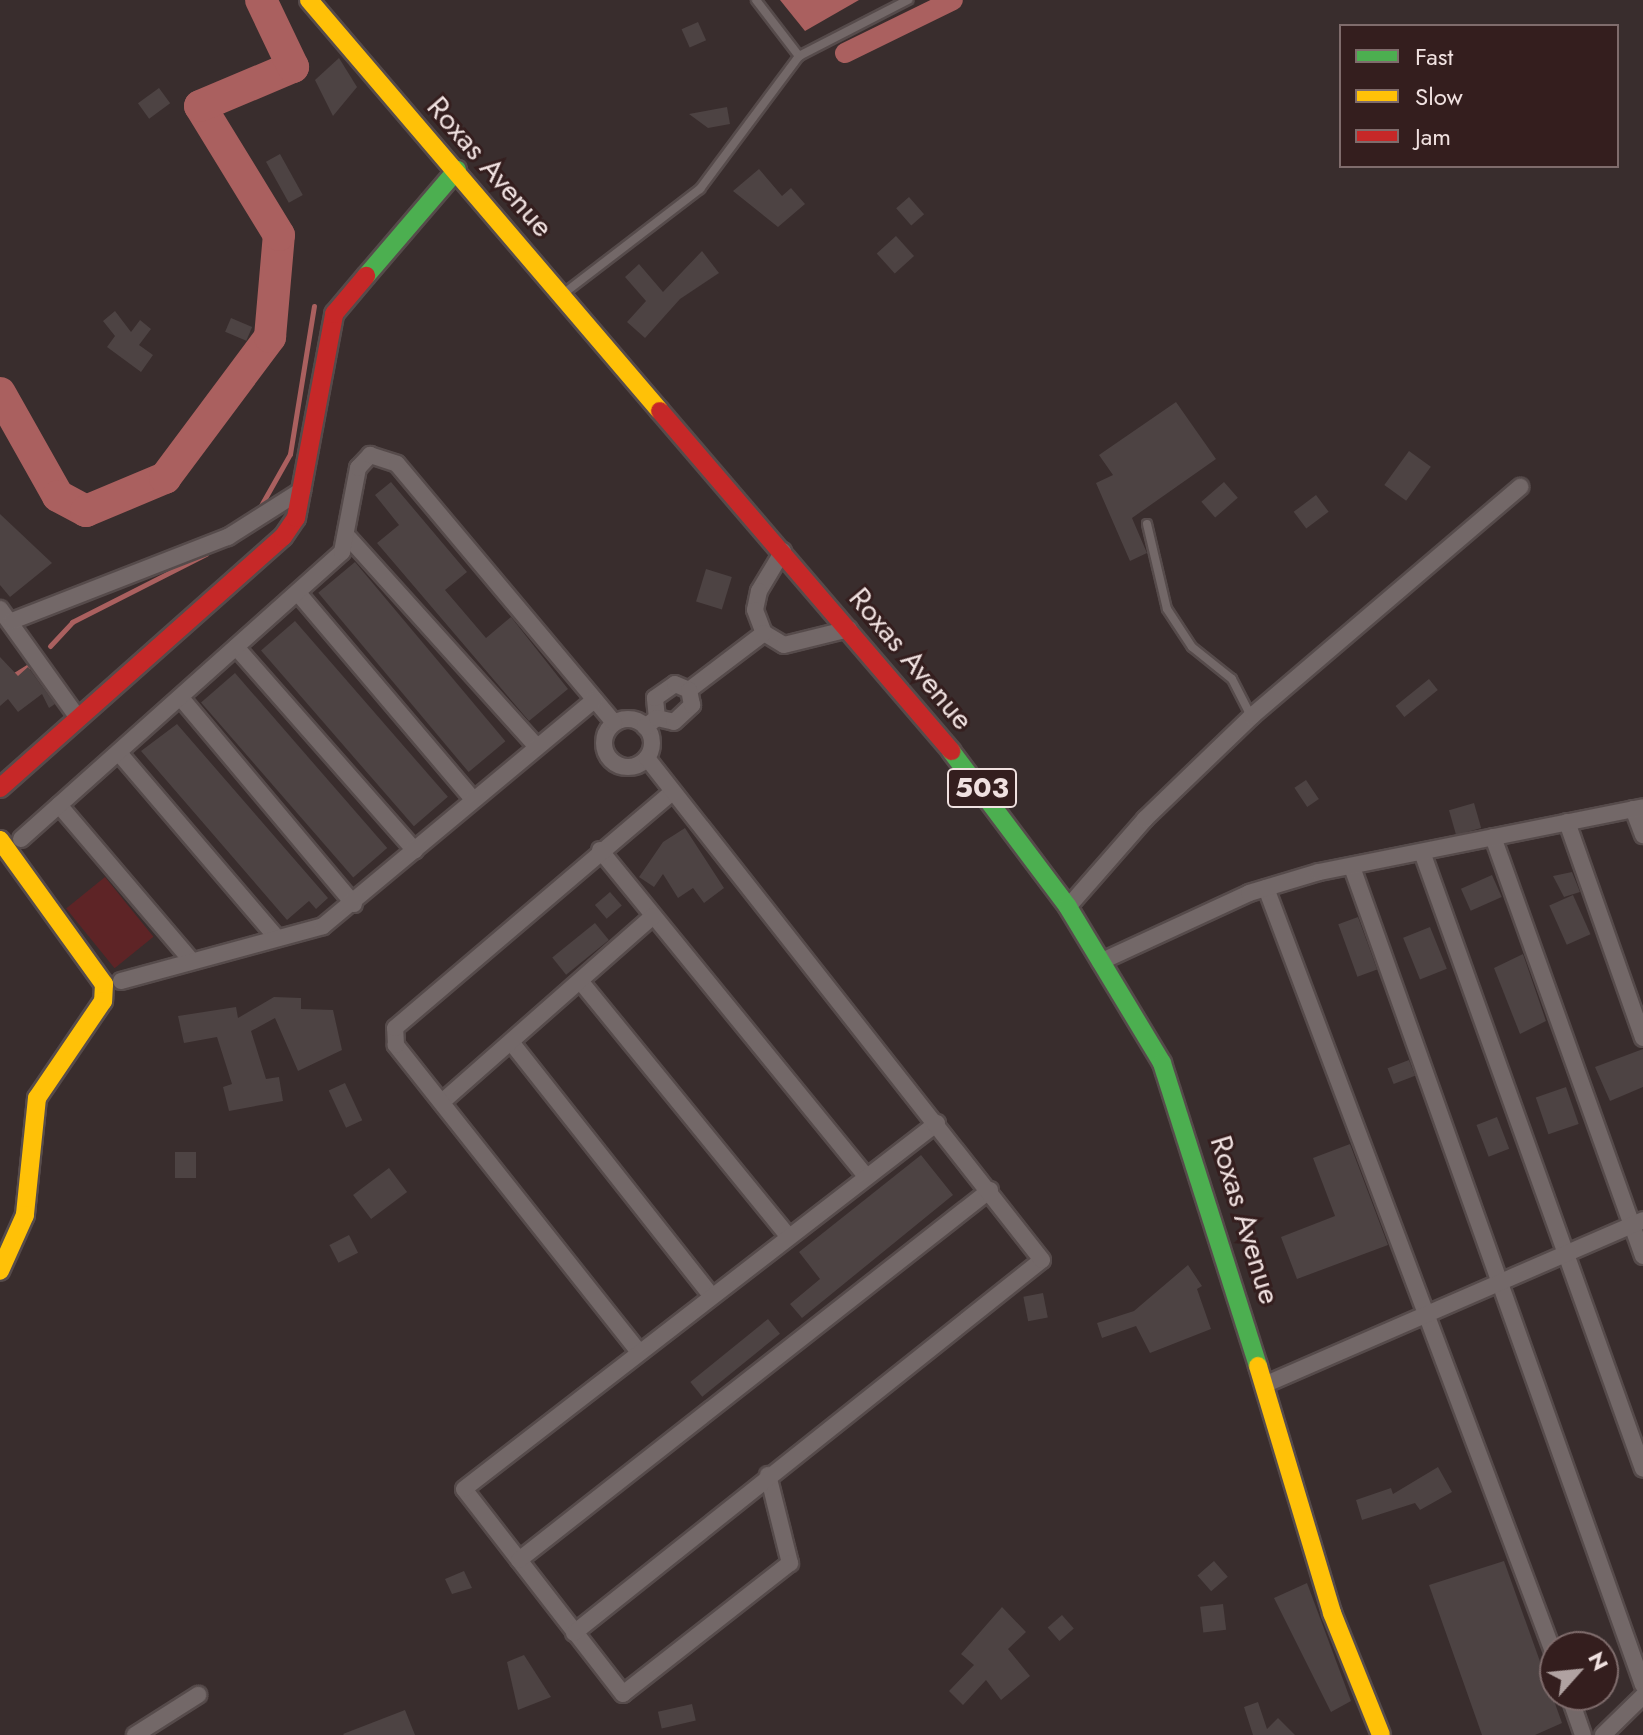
<!DOCTYPE html>
<html>
<head>
<meta charset="utf-8">
<style>
	body { margin:0 }
	#map { position:relative; width:1643px; height:1735px; overflow:hidden; background:#392d2d; font-family:Jost,sans-serif }
	div>[style] { position:absolute }
	[style*='--x'] { left:calc(var(--x)*1px); top:calc(var(--y)*1px); width:calc(var(--w)*1px); rotate:calc(var(--a)*1deg) }
	.green>* { inset:0; background:#5e2426; transform-origin:0 0 }
	.water>* { inset:0; background:#aa605f }
	.stream>* { height:5px; margin:-2.5px; padding:0 2.5px; transform-origin:2.5px; border-radius:2.5px; background:#aa605f }
	.canal>* { height:20px; margin:-10px; padding:0 10px; transform-origin:10px; border-radius:10px; background:#aa605f }
	.river>* { height:32px; margin:-16px; padding:0 16px; transform-origin:16px; border-radius:16px; background:#aa605f }
	.building>* { inset:0; background:#4d4343; transform-origin:0 0 }
	.roads { filter:drop-shadow(2px 0 #564b4b) drop-shadow(-2px 0 #564b4b) drop-shadow(0 2px #564b4b) drop-shadow(0 -2px #564b4b) }
	.lane>* { height:8px; margin:-4px; padding:0 4px; transform-origin:4px; border-radius:4px; background:#736868 }
	.street>* { height:16px; margin:-8px; padding:0 8px; transform-origin:8px; border-radius:8px; background:#736868 }
	.street>.ring { margin:-8px; padding:0; box-sizing:content-box; background:none; border:16px solid #736868; border-radius:50% }
	.fast>* { height:18px; margin:-9px; padding:0 9px; transform-origin:9px; border-radius:9px; background:#4caf50 }
	.slow>* { height:18px; margin:-9px; padding:0 9px; transform-origin:9px; border-radius:9px; background:#ffc107 }
	.jam>* { height:18px; margin:-9px; padding:0 9px; transform-origin:9px; border-radius:9px; background:#c62828 }
	span { translate:-50% -50%; white-space:nowrap; text-align:center; line-height:1.15; -webkit-text-stroke:6px #341e1e; paint-order:stroke }
	.shield-label span { padding:2px 6px; background:#341e1e; border:2px solid; border-radius:6px; -webkit-text-stroke-width:0 }
	.shield-label { font-size:28px; color:#f0e1e0; font-weight:700 }
	.street-label { font-size:30px; color:#f0e1e0 }
	.legend { position:absolute; left:1339px; top:24px; width:280px; height:144px; box-sizing:border-box; background:#341e1e; border:2px solid #7f6c6c; margin:0; padding:10px 14px; list-style:none; font-size:24px; color:#f0e1e0 }
	.legend li { display:flex; align-items:center; gap:16px; height:40px }
	.legend b { width:40px; border:2px solid #7f6c6c }
	.north { position:absolute; left:1539px; top:1631px; width:80px; height:80px; box-sizing:border-box; background:#341e1e; border:2px solid #7f6c6c; border-radius:50%; rotate:63deg; font-size:22px; font-weight:700; line-height:32px; text-align:center; color:#f0e1e0 }
	.north::after { content:''; display:block; margin:auto; width:28px; height:36px; background:#b0a2a1; clip-path:polygon(50% 0,100% 100%,50% 72%,0 100%) }
</style>
</head>
<body>
<div id="map">
	<div class="green">
		<div style="left:105px;top:877px;width:77px;height:50px;rotate:51deg"></div>
	</div>
	<div class="water">
		<div style="clip-path:polygon(780px 0,859px 0,805px 31px)"></div>
	</div>
	<div class="stream">
		<div style="--x:259;--y:509;--w:63;--a:-60.6"></div>
		<div style="--x:290;--y:454;--w:150;--a:-80.8"></div>
		<div style="--x:50;--y:646;--w:33;--a:-47"></div>
		<div style="--x:72;--y:622;--w:150;--a:-26.9"></div>
		<div style="--x:0;--y:684;--w:39;--a:-32"></div>
	</div>
	<div class="canal">
		<div style="--x:845;--y:53;--w:120;--a:-26.1"></div>
	</div>
	<div class="river">
		<div style="--x:0;--y:393;--w:118;--a:60.6"></div>
		<div style="--x:58;--y:496;--w:32;--a:28"></div>
		<div style="--x:86;--y:511;--w:86;--a:-22.7"></div>
		<div style="--x:165;--y:478;--w:176;--a:-53.3"></div>
		<div style="--x:270;--y:337;--w:102;--a:-85"></div>
		<div style="--x:279;--y:235;--w:151;--a:-121.5"></div>
		<div style="--x:200;--y:106;--w:101;--a:-22.8"></div>
		<div style="--x:293;--y:67;--w:74;--a:-115.5"></div>
	</div>
	<div class="building">
		<div style="left:698px;top:22px;width:20px;height:18px;rotate:66deg"></div>
		<div style="clip-path:polygon(339px 58px,357px 87px,333px 116px,315px 80px)"></div>
		<div style="left:159px;top:88px;width:19px;height:26px;rotate:54deg"></div>
		<div style="clip-path:polygon(727px 107px,730px 124px,708px 128px,689px 114px)"></div>
		<div style="left:280px;top:154px;width:47px;height:16px;rotate:61deg"></div>
		<div style="clip-path:polygon(759px 169px,782px 196px,791px 188px,805px 204px,778px 227px,733px 191px)"></div>
		<div style="left:909px;top:197px;width:23px;height:17px;rotate:49deg"></div>
		<div style="left:896px;top:236px;width:27px;height:26px;rotate:48deg"></div>
		<div style="clip-path:polygon(702px 251px,719px 273px,680px 299px,645px 338px,627px 322px,646px 301px,625px 277px,639px 264px,663px 292px)"></div>
		<div style="clip-path:polygon(115px 311px,131px 332px,140px 320px,151px 329px,139px 345px,153px 355px,141px 372px,107px 347px,115px 336px,103px 321px)"></div>
		<div style="left:231px;top:318px;width:23px;height:15px;rotate:23deg"></div>
		<div style="clip-path:polygon(1176px 402px,1216px 459px,1132px 518px,1147px 553px,1130px 561px,1096px 483px,1113px 475px,1099px 455px)"></div>
		<div style="left:1409px;top:451px;width:27px;height:42px;rotate:36deg"></div>
		<div style="clip-path:polygon(391px 482px,467px 572px,445px 590px,486px 638px,511px 617px,568px 689px,529px 721px,377px 543px,399px 525px,375px 495px)"></div>
		<div style="left:1224px;top:482px;width:21px;height:30px;rotate:49deg"></div>
		<div style="left:1316px;top:495px;width:21px;height:28px;rotate:53deg"></div>
		<div style="clip-path:polygon(0 514px,52px 563px,10px 597px,0 585px)"></div>
		<div style="left:355px;top:562px;width:234px;height:48px;rotate:50deg"></div>
		<div style="left:706px;top:569px;width:27px;height:34px;rotate:17deg"></div>
		<div style="left:295px;top:621px;width:233px;height:45px;rotate:49deg"></div>
		<div style="clip-path:polygon(0 657px,18px 676px,28px 667px,55px 704px,49px 708px,42px 694px,18px 712px,8px 699px,0 706px)"></div>
		<div style="left:235px;top:673px;width:232px;height:45px;rotate:49deg"></div>
		<div style="left:1429px;top:679px;width:14px;height:43px;rotate:51deg"></div>
		<div style="clip-path:polygon(177px 724px,328px 898px,316px 909px,309px 901px,287px 920px,141px 751px)"></div>
		<div style="left:1306px;top:780px;width:23px;height:14px;rotate:56deg"></div>
		<div style="left:1474px;top:803px;width:26px;height:26px;rotate:74deg"></div>
		<div style="clip-path:polygon(685px 828px,724px 888px,704px 903px,693px 888px,678px 898px,663px 874px,654px 887px,639px 877px,663px 842px)"></div>
		<div style="clip-path:polygon(1572px 872px,1580px 892px,1564px 897px,1553px 876px)"></div>
		<div style="left:1492px;top:875px;width:24px;height:34px;rotate:66deg"></div>
		<div style="left:610px;top:892px;width:18px;height:20px;rotate:49deg"></div>
		<div style="left:1573px;top:895px;width:43px;height:26px;rotate:66deg"></div>
		<div style="left:1358px;top:917px;width:56px;height:21px;rotate:70deg"></div>
		<div style="left:595px;top:923px;width:22px;height:55px;rotate:51deg"></div>
		<div style="left:1430px;top:927px;width:45px;height:29px;rotate:68deg"></div>
		<div style="clip-path:polygon(1523px 954px,1546px 1021px,1520px 1034px,1494px 968px)"></div>
		<div style="clip-path:polygon(274px 997px,301px 998px,301px 1009px,333px 1010px,342px 1050px,298px 1071px,275px 1018px,251px 1031px,266px 1079px,279px 1077px,283px 1101px,229px 1111px,223px 1087px,232px 1084px,217px 1037px,184px 1043px,178px 1016px,236px 1007px,238px 1018px)"></div>
		<div style="clip-path:polygon(1643px 1049px,1643px 1087px,1610px 1101px,1595px 1067px)"></div>
		<div style="left:1409px;top:1060px;width:17px;height:23px;rotate:69deg"></div>
		<div style="left:345px;top:1083px;width:41px;height:18px;rotate:65deg"></div>
		<div style="left:1566px;top:1087px;width:39px;height:32px;rotate:71deg"></div>
		<div style="left:1497px;top:1117px;width:34px;height:22px;rotate:69deg"></div>
		<div style="clip-path:polygon(1350px 1144px,1388px 1245px,1297px 1279px,1281px 1237px,1335px 1216px,1313px 1158px)"></div>
		<div style="left:175px;top:1152px;width:21px;height:26px"></div>
		<div style="clip-path:polygon(921px 1155px,953px 1195px,802px 1318px,790px 1304px,820px 1279px,799px 1252px)"></div>
		<div style="left:389px;top:1168px;width:30px;height:45px;rotate:53deg"></div>
		<div style="left:349px;top:1235px;width:20px;height:22px;rotate:63deg"></div>
		<div style="clip-path:polygon(1188px 1265px,1202px 1286px,1197px 1289px,1211px 1329px,1150px 1353px,1136px 1326px,1102px 1338px,1097px 1323px,1134px 1311px)"></div>
		<div style="left:1043px;top:1293px;width:25px;height:20px;rotate:79deg"></div>
		<div style="left:768px;top:1319px;width:19px;height:100px;rotate:51deg"></div>
		<div style="clip-path:polygon(1438px 1467px,1452px 1492px,1420px 1510px,1415px 1503px,1362px 1520px,1356px 1500px,1391px 1488px,1393px 1494px)"></div>
		<div style="left:1214px;top:1561px;width:21px;height:22px;rotate:49deg"></div>
		<div style="clip-path:polygon(1504px 1561px,1562px 1723px,1535px 1735px,1482px 1735px,1429px 1585px)"></div>
		<div style="clip-path:polygon(464px 1571px,472px 1588px,452px 1594px,445px 1579px)"></div>
		<div style="clip-path:polygon(1307px 1583px,1351px 1701px,1331px 1712px,1274px 1598px)"></div>
		<div style="left:1223px;top:1604px;width:26px;height:23px;rotate:83deg"></div>
		<div style="clip-path:polygon(1002px 1607px,1026px 1632px,1008px 1649px,1030px 1676px,1001px 1700px,986px 1680px,963px 1705px,949px 1691px,974px 1665px,961px 1654px)"></div>
		<div style="left:1062px;top:1615px;width:18px;height:19px;rotate:49deg"></div>
		<div style="clip-path:polygon(524px 1655px,551px 1697px,518px 1710px,507px 1662px)"></div>
		<div style="clip-path:polygon(1258px 1702px,1267px 1729px,1278px 1718px,1295px 1735px,1253px 1735px,1244px 1707px)"></div>
		<div style="left:692px;top:1704px;width:17px;height:35px;rotate:77deg"></div>
		<div style="clip-path:polygon(405px 1710px,415px 1735px,344px 1735px,343px 1734px)"></div>
	</div>
	<div class="roads">
		<div class="lane">
			<div style="--x:756;--y:0;--w:71;--a:52.5"></div>
			<div style="--x:563;--y:294;--w:173;--a:-37.5"></div>
			<div style="--x:700;--y:189;--w:166;--a:-53.3"></div>
			<div style="--x:799;--y:56;--w:123;--a:-27.2"></div>
			<div style="--x:1147;--y:524;--w:87;--a:76.8"></div>
			<div style="--x:1167;--y:609;--w:45;--a:56.7"></div>
			<div style="--x:1192;--y:647;--w:51;--a:38.7"></div>
			<div style="--x:1232;--y:679;--w:42;--a:62.8"></div>
		</div>
		<div class="street">
			<div style="--x:349;--y:538;--w:280;--a:48"></div>
			<div style="--x:783;--y:551;--w:47;--a:121"></div>
			<div style="--x:759;--y:591;--w:19;--a:102"></div>
			<div style="--x:755;--y:610;--w:25;--a:69"></div>
			<div style="--x:764;--y:633;--w:23;--a:31"></div>
			<div style="--x:784;--y:645;--w:67;--a:-13.8"></div>
			<div style="--x:298;--y:593;--w:270;--a:49.7"></div>
			<div style="--x:0;--y:609;--w:134;--a:54.4"></div>
			<div style="--x:12;--y:621;--w:232;--a:-21.3"></div>
			<div style="--x:228;--y:537;--w:88;--a:-32.4"></div>
			<div style="--x:236;--y:647;--w:271;--a:48.7"></div>
			<div style="--x:689;--y:690;--w:94;--a:-37.2"></div>
			<div style="--x:181;--y:698;--w:269;--a:50"></div>
			<div style="--x:657;--y:718;--w:20;--a:-96"></div>
			<div style="--x:655;--y:698;--w:24;--a:-35"></div>
			<div style="--x:675;--y:684;--w:15;--a:23"></div>
			<div class="ring" style="left:604px;top:719px;width:32px;height:32px"></div>
			<div style="--x:645;--y:727;--w:15;--a:-37"></div>
			<div style="--x:657;--y:718;--w:17;--a:13"></div>
			<div style="--x:674;--y:722;--w:25;--a:-43"></div>
			<div style="--x:692;--y:705;--w:15;--a:-101"></div>
			<div style="--x:119;--y:753;--w:243;--a:49.5"></div>
			<div style="--x:59;--y:805;--w:205;--a:49.6"></div>
			<div style="--x:1633;--y:809;--w:28;--a:69"></div>
			<div style="--x:1567;--y:822;--w:229;--a:70.6"></div>
			<div style="--x:1493;--y:837;--w:445;--a:70.3"></div>
			<div style="--x:21;--y:839;--w:431;--a:-41.8"></div>
			<div style="--x:342;--y:552;--w:86;--a:-79.2"></div>
			<div style="--x:358;--y:468;--w:18;--a:-47"></div>
			<div style="--x:370;--y:455;--w:28;--a:18"></div>
			<div style="--x:397;--y:464;--w:338;--a:50"></div>
			<div style="--x:600;--y:850;--w:419;--a:50.8"></div>
			<div style="--x:1422;--y:852;--w:655;--a:70.29"></div>
			<div style="--x:1352;--y:867;--w:868;--a:70.42"></div>
			<div style="--x:1266;--y:888;--w:822;--a:69.4"></div>
			<div style="--x:1068;--y:907;--w:117;--a:-48.8"></div>
			<div style="--x:1145;--y:819;--w:149;--a:-43.9"></div>
			<div style="--x:1252;--y:716;--w:353;--a:-40.5"></div>
			<div style="--x:1100;--y:962;--w:164;--a:-24.8"></div>
			<div style="--x:1249;--y:893;--w:73;--a:-16.7"></div>
			<div style="--x:1319;--y:872;--w:330;--a:-11.3"></div>
			<div style="--x:121;--y:981;--w:209;--a:-15.2"></div>
			<div style="--x:323;--y:926;--w:353;--a:-39.8"></div>
			<div style="--x:581;--y:982;--w:326;--a:50.8"></div>
			<div style="--x:511;--y:1042;--w:323;--a:51.7"></div>
			<div style="--x:442;--y:1102;--w:281;--a:-41.4"></div>
			<div style="--x:639;--y:1352;--w:392;--a:-128.4"></div>
			<div style="--x:396;--y:1045;--w:17;--a:-93"></div>
			<div style="--x:395;--y:1028;--w:362;--a:-40.4"></div>
			<div style="--x:1264;--y:1385;--w:413;--a:-23.5"></div>
			<div style="--x:768;--y:1475;--w:91;--a:76"></div>
			<div style="--x:790;--y:1563;--w:212;--a:141.9"></div>
			<div style="--x:623;--y:1694;--w:259;--a:-127.8"></div>
			<div style="--x:464;--y:1489;--w:598;--a:-37.73"></div>
			<div style="--x:519;--y:1560;--w:599;--a:-38.15"></div>
			<div style="--x:574;--y:1633;--w:598;--a:-38.56"></div>
			<div style="--x:1042;--y:1260;--w:639;--a:-128.2"></div>
			<div style="--x:1569;--y:1695;--w:42;--a:70.7"></div>
			<div style="--x:135;--y:1735;--w:75;--a:-32.4"></div>
			<div style="--x:1603;--y:1735;--w:56;--a:-44.3"></div>
		</div>
		<div class="fast">
			<div style="--x:366;--y:276;--w:140;--a:-49.4"></div>
			<div style="--x:951;--y:751;--w:195;--a:53.1"></div>
			<div style="--x:1068;--y:907;--w:182;--a:58.9"></div>
			<div style="--x:1162;--y:1063;--w:318;--a:72.4"></div>
		</div>
		<div class="slow">
			<div style="--x:309;--y:0;--w:540;--a:49.5"></div>
			<div style="--x:0;--y:840;--w:178;--a:54.2"></div>
			<div style="--x:104;--y:984;--w:17;--a:93"></div>
			<div style="--x:103;--y:1001;--w:117;--a:124.2"></div>
			<div style="--x:37;--y:1098;--w:118;--a:95.9"></div>
			<div style="--x:25;--y:1215;--w:61;--a:114.1"></div>
			<div style="--x:1258;--y:1366;--w:258;--a:73.3"></div>
			<div style="--x:1332;--y:1613;--w:131;--a:68.1"></div>
		</div>
		<div class="jam">
			<div style="--x:660;--y:411;--w:448;--a:49.4"></div>
			<div style="--x:0;--y:788;--w:378;--a:-41.6"></div>
			<div style="--x:283;--y:537;--w:23;--a:-56"></div>
			<div style="--x:296;--y:518;--w:208;--a:-79.4"></div>
			<div style="--x:334;--y:314;--w:50;--a:-49.9"></div>
		</div>
	</div>
	<div class="shield-label">
		<span style="left:982px;top:788px">503</span>
	</div>
	<div class="street-label">
		<span style="left:490px;top:167px;rotate:49deg">Roxas Avenue</span>
		<span style="left:911px;top:659px;rotate:50deg">Roxas Avenue</span>
		<span style="left:1245px;top:1220px;rotate:73deg">Roxas Avenue</span>
	</div>
	<ul class="legend">
	<li><b style="height:10px;background:#4caf50"></b>Fast</li>
	<li><b style="height:10px;background:#ffc107"></b>Slow</li>
	<li><b style="height:10px;background:#c62828"></b>Jam</li>
	</ul>
	<div class="north">N</div>
</div>
</body>
</html>
